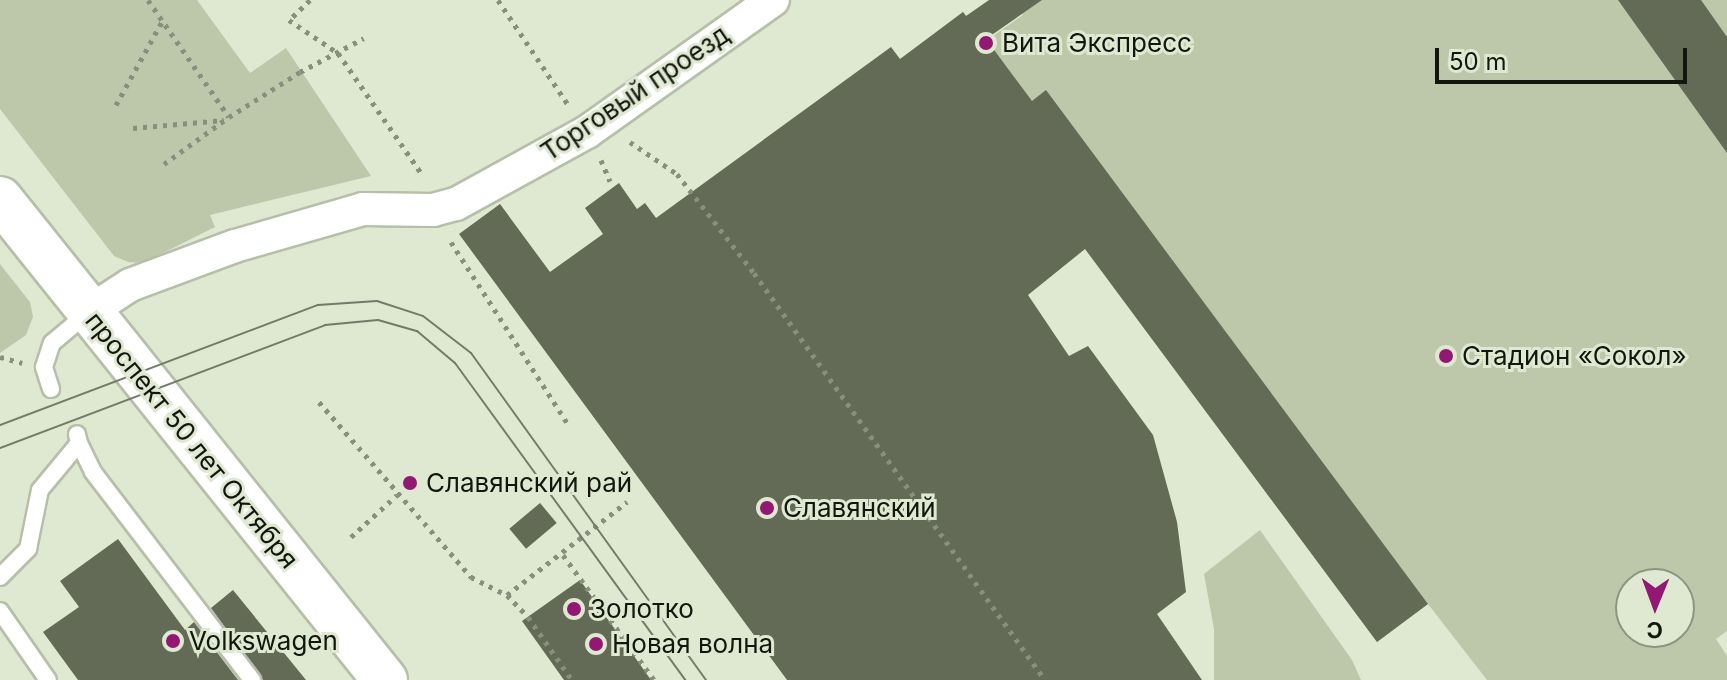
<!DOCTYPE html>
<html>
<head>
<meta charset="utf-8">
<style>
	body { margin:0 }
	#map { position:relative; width:1727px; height:680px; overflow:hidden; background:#dfe8d0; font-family:Inter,sans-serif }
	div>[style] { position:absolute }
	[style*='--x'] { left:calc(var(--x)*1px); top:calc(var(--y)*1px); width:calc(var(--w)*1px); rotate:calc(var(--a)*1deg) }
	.green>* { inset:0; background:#bdc8ab }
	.building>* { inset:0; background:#636a55; transform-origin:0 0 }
	.path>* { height:5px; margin-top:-2.5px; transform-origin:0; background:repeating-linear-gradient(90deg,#888f7e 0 4px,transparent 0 10px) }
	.roads { filter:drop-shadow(2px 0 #b6bfa8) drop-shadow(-2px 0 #b6bfa8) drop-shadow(0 2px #b6bfa8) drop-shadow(0 -2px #b6bfa8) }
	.lane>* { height:16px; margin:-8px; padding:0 8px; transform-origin:8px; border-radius:8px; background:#fff }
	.street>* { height:32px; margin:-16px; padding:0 16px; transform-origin:16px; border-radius:16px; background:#fff }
	.primary>* { height:44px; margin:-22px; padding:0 22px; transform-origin:22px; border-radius:22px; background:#fff }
	.tram>* { height:2px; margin:-1px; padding:0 1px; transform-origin:1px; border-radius:1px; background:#747a6a }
	.dots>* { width:22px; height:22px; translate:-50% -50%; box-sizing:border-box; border:4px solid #dfe8d0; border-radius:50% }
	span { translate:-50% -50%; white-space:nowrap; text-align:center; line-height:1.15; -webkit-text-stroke:6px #dfe8d0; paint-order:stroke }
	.poi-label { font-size:26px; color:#13160e }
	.left { translate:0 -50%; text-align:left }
	.street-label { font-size:26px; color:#13160e }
	.north { position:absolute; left:1615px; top:568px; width:80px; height:80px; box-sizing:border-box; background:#dfe8d0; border:2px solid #8d9482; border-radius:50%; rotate:181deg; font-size:22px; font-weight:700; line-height:32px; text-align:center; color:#13160e }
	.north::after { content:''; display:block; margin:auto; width:28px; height:36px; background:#921874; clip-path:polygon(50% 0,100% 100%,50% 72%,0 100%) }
	.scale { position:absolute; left:1435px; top:48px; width:252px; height:36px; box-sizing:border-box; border:4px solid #13160e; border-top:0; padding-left:10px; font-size:24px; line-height:28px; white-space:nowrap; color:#13160e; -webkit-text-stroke:6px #dfe8d0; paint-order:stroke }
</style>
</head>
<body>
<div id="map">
	<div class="green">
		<div style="clip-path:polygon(0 0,197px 0,250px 73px,286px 48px,371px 176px,210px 215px,215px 227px,143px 263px,128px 262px,114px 256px,0 109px)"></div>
		<div style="clip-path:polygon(evenodd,1012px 0,1727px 0,1727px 631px,1716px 639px,1727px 656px,1727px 680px,1487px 680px,1428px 604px,1377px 642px,930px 37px,963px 12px,987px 40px,1023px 15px,1012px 0,1631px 584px,1679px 584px,1679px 632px,1631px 632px,1631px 584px)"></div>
		<div style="clip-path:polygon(0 264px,30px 302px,33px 317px,26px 335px,0 353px)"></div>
		<div style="clip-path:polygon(1260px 530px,1352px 660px,1361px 680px,1214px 680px,1214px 629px,1204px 574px)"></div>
	</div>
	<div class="building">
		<div style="clip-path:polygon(989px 0,1042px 0,986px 39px,1032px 101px,1046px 90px,1428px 604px,1377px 642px,1085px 249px,1028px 295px,1069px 356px,1088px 346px,1153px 435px,1177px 522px,1186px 592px,1157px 614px,1202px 680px,787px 680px,459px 234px,500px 204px,550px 272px,603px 234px,585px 208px,619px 183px,637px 209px,645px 203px,656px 218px,891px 47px,900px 59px,963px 12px,966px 16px)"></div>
		<div style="clip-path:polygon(1618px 0,1701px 0,1727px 37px,1727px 153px)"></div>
		<div style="left:540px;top:503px;width:26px;height:40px;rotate:50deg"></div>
		<div style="clip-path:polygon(118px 539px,185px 630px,194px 622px,238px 680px,78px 680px,43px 632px,79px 607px,60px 581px)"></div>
		<div style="clip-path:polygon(580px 580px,651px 680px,564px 680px,522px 621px)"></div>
		<div style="clip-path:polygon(233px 590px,306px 680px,263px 680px,211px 608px)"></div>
	</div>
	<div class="path">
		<div style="--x:148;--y:0;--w:142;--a:55.3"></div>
		<div style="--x:310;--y:0;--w:29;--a:136"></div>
		<div style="--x:289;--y:20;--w:59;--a:34"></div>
		<div style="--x:338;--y:53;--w:146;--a:55.3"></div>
		<div style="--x:498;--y:0;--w:128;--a:56.2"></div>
		<div style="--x:116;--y:105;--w:97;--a:-61.1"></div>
		<div style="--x:133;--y:128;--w:91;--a:-5"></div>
		<div style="--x:630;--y:142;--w:57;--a:34.2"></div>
		<div style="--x:677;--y:174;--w:125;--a:52.1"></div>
		<div style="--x:754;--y:273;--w:500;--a:54.44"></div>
		<div style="--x:601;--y:160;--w:23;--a:67"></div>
		<div style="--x:164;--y:164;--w:80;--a:-35.9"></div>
		<div style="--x:229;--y:117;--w:84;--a:-32.4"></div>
		<div style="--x:300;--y:72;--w:72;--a:-28"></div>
		<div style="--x:451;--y:242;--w:216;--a:57.3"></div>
		<div style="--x:0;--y:357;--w:23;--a:15"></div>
		<div style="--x:319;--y:402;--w:232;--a:49"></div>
		<div style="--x:471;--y:577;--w:40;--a:26.6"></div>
		<div style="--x:507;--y:595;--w:30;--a:46"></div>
		<div style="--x:528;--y:617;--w:77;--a:55.1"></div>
		<div style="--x:351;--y:537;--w:62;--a:-42.4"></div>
		<div style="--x:563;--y:555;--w:155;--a:53.9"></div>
		<div style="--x:507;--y:595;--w:152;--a:-37.8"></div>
	</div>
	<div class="roads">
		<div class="lane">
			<div style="--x:51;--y:389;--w:23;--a:-108"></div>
			<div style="--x:44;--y:367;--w:25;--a:-72"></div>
			<div style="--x:52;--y:343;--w:48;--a:-40"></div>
			<div style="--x:79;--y:443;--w:32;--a:64"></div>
			<div style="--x:93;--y:472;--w:262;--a:52.6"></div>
			<div style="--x:0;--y:577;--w:40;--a:-45"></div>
			<div style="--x:28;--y:549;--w:60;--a:-78.5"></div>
			<div style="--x:40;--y:490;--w:61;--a:-50.3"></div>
			<div style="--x:79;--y:443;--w:9;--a:-103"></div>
			<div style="--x:0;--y:611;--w:84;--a:55.2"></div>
		</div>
		<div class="street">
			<div style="--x:90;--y:311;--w:48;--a:-33"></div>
			<div style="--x:130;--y:285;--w:112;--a:-20.4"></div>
			<div style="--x:235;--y:246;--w:133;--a:-16.1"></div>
			<div style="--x:363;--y:209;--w:70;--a:0.8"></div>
			<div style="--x:433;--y:210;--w:24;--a:-15"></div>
			<div style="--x:456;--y:204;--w:149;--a:-28.8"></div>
			<div style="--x:587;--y:132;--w:228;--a:-35.4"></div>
		</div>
		<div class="primary">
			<div style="--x:0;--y:199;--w:616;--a:51.33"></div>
		</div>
	</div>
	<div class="tram">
		<div style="--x:0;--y:425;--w:340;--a:-20.7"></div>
		<div style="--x:318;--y:305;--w:59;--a:-3.9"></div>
		<div style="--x:377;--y:301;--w:48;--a:18.1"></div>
		<div style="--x:423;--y:316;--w:61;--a:37.6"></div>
		<div style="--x:471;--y:353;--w:403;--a:54.3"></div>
		<div style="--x:0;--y:448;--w:347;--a:-20.7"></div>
		<div style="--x:325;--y:325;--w:53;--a:-5.4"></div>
		<div style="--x:378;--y:320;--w:41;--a:15.8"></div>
		<div style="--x:417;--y:331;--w:50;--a:40.1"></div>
		<div style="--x:455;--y:363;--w:392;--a:54"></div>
	</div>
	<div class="dots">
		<div style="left:986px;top:43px;background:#921874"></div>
		<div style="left:1446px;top:356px;background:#921874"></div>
		<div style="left:410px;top:483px;background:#921874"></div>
		<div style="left:767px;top:508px;background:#921874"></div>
		<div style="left:574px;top:609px;background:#921874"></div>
		<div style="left:173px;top:641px;background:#921874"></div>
		<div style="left:596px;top:644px;background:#921874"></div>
	</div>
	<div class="poi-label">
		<span class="left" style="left:1002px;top:43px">Вита Экспресс</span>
		<span class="left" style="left:1462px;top:356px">Стадион «Сокол»</span>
		<span class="left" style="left:426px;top:483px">Славянский рай</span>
		<span class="left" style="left:783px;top:508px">Славянский</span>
		<span class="left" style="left:590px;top:609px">Золотко</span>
		<span class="left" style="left:189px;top:641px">Volkswagen</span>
		<span class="left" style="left:612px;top:644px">Новая волна</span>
	</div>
	<div class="street-label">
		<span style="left:635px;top:93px;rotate:-34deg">Торговый проезд</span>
		<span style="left:192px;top:440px;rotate:51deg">проспект 50 лет Октября</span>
	</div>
	<div class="north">С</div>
	<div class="scale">50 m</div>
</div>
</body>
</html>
